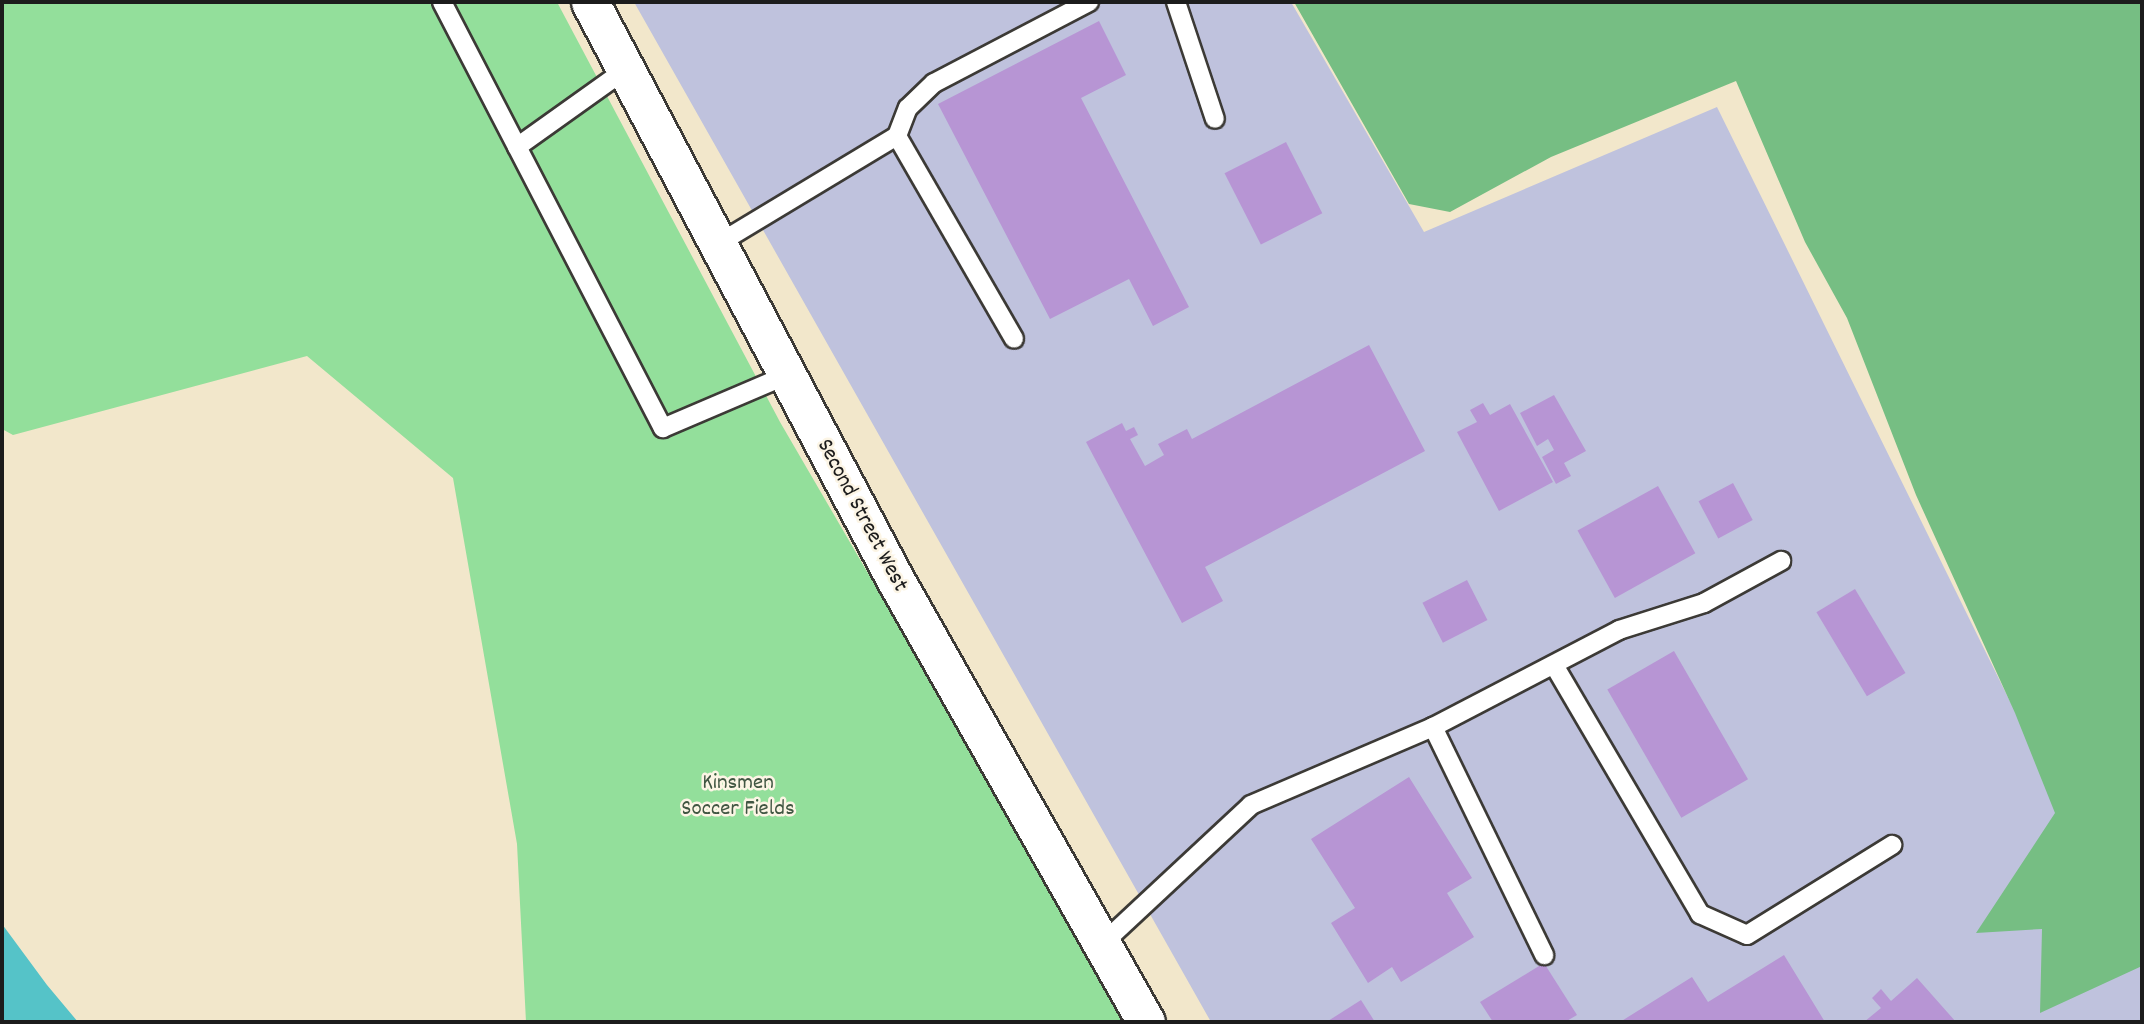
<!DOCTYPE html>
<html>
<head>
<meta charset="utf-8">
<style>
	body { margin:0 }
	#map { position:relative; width:2144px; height:1024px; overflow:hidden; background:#f2e7cb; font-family:Dekko,sans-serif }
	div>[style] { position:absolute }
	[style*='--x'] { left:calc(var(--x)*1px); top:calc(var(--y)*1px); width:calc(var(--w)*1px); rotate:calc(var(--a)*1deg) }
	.industrial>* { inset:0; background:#bfc2dd }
	.green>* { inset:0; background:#93df9b }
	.forest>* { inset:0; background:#76be83 }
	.water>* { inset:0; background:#55c3c8 }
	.building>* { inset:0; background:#b795d4; transform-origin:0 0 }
	.roads { filter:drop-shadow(2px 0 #3c3a36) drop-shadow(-2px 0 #3c3a36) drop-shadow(0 2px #3c3a36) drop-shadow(0 -2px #3c3a36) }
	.service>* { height:18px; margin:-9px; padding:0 9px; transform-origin:9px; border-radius:9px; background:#fff }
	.minor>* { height:37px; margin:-18.5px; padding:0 18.5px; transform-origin:18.5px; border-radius:18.5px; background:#fff }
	span { translate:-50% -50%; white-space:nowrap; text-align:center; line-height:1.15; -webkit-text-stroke:5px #fcf5e5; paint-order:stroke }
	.street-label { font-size:23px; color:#1c1c1c }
	.park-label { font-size:23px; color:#405642 }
	.frame { position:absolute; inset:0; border:4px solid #1c1c1c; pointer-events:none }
</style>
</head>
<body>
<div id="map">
	<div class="industrial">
		<div style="clip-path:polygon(634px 2px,1291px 2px,1424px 232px,1717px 107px,2142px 969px,2142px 1022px,1211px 1022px)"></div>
	</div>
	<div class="green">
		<div style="clip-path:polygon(2px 2px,557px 2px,780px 422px,1129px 1022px,526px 1022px,517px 844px,453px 478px,307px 356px,13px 435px,2px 429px)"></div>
	</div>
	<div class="forest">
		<div style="clip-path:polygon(1294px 2px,2142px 2px,2142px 966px,2040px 1013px,2042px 929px,1976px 933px,2055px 813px,2015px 713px,1916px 495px,1847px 318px,1805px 242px,1736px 81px,1551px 157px,1450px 212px,1409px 204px)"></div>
	</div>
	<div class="water">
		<div style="clip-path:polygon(2px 924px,47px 985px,78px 1022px,2px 1022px)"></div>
	</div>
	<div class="building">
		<div style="clip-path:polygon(1099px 21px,1126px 75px,1081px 98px,1189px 307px,1153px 326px,1129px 279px,1050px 319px,938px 104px)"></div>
		<div style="left:1286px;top:142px;width:80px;height:69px;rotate:63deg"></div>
		<div style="clip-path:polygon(1369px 345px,1425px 451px,1205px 567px,1223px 601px,1182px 623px,1086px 442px,1122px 423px,1126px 431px,1134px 427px,1138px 435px,1130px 439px,1145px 466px,1164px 455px,1158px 444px,1187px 429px,1192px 439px)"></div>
		<div style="clip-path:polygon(1554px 395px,1586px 451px,1564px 463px,1571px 476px,1556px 484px,1542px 457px,1554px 450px,1548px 439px,1537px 446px,1520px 413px)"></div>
		<div style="clip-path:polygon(1483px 403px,1490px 415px,1510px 404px,1553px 482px,1499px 511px,1457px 432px,1477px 422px,1470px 410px)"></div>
		<div style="left:1733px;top:483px;width:42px;height:39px;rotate:62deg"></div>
		<div style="left:1658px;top:486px;width:77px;height:92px;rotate:61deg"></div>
		<div style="left:1467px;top:580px;width:45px;height:50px;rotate:63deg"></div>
		<div style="left:1855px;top:589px;width:98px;height:45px;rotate:59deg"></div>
		<div style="left:1674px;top:651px;width:148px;height:77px;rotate:60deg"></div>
		<div style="clip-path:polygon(1409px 777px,1472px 878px,1447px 893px,1474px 937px,1401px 982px,1392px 967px,1368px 983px,1331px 923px,1355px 908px,1311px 839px)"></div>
		<div style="clip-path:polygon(1784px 955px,1825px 1022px,1620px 1022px,1692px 977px,1708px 1002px)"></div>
		<div style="clip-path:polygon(1544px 963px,1577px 1015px,1565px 1022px,1493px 1022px,1480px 1002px)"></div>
		<div style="clip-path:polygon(1917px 978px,1956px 1022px,1864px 1022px,1881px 1008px,1872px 998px,1881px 989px,1891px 1001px)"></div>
		<div style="clip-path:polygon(1361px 1000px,1375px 1022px,1329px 1022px,1328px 1021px)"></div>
	</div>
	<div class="roads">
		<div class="service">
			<div style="--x:442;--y:2;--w:480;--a:62.6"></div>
			<div style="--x:663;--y:428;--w:133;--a:-23.1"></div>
			<div style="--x:1176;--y:2;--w:123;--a:71.6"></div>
			<div style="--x:897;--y:136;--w:30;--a:-69"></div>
			<div style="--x:908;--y:108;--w:36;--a:-44"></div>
			<div style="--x:934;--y:83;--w:175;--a:-27.6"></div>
			<div style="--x:517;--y:147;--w:133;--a:-35.5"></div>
			<div style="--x:716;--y:245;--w:211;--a:-31.1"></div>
			<div style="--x:897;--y:136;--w:234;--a:60"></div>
			<div style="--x:1554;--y:665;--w:289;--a:59.6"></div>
			<div style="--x:1700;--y:914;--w:51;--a:24.1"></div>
			<div style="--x:1747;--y:935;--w:171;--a:-31.8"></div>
			<div style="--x:1433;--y:727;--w:254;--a:64"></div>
			<div style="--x:1101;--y:945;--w:205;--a:-43"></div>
			<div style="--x:1251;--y:805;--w:198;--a:-23.2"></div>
			<div style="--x:1433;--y:727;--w:210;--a:-27.5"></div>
			<div style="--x:1619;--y:630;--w:89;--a:-17.6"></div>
			<div style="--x:1704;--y:603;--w:88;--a:-28.6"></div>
		</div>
		<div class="minor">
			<div style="--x:590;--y:2;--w:653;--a:62.14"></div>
			<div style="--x:895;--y:579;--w:509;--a:60.46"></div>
		</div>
	</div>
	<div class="street-label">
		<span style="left:861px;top:516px;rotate:62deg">Second Street West</span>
	</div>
	<div class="park-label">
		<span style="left:738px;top:797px">Kinsmen<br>Soccer Fields</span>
	</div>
	<div class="frame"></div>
</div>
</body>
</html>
